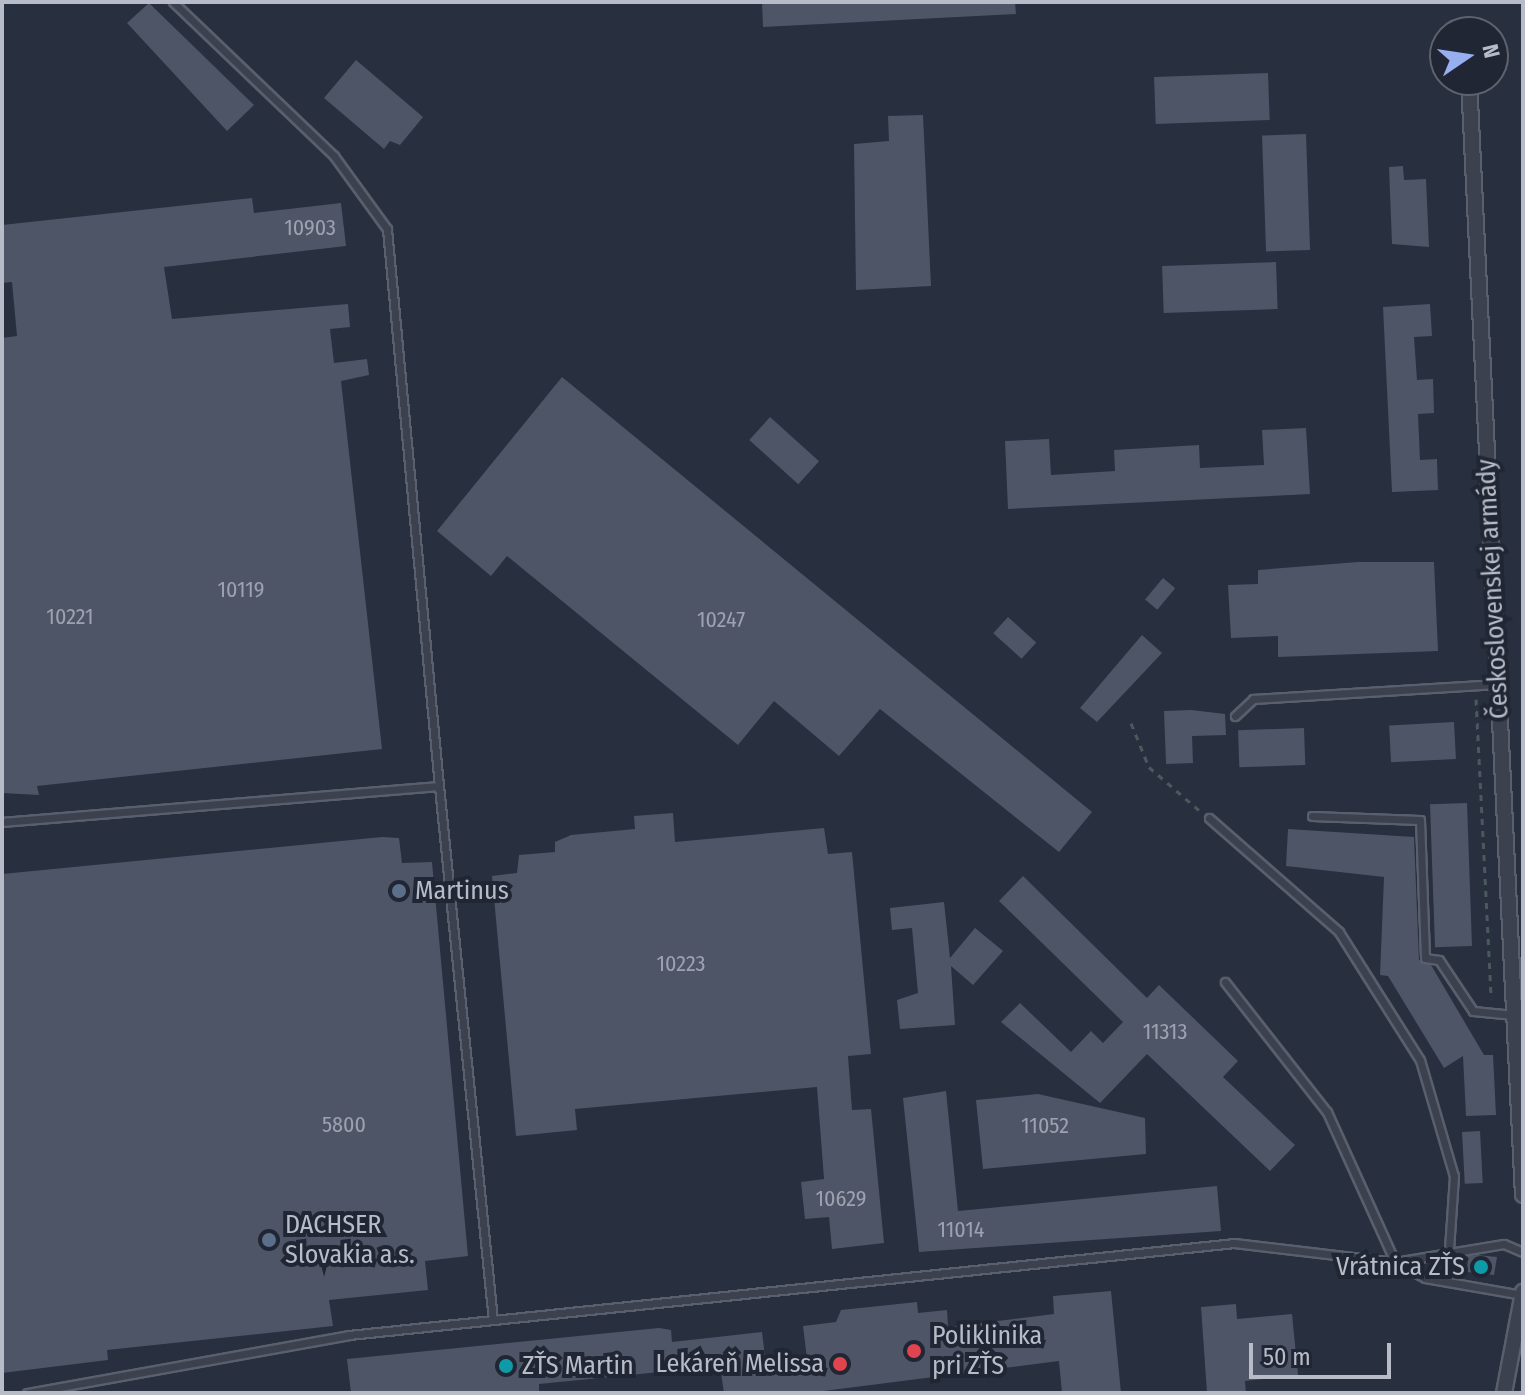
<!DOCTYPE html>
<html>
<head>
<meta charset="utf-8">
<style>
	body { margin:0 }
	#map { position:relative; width:1525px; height:1395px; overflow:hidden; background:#282f3e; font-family:"Fira Sans Condensed",sans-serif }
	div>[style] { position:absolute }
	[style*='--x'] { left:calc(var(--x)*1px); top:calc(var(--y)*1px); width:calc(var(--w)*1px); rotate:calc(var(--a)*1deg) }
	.building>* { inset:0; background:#4e5566; transform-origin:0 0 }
	.path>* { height:3px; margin-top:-1.5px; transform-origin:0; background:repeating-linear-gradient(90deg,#4a595e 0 6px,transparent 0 12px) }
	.roads { filter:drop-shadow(2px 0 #595f6c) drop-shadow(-2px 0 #595f6c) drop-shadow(0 2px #595f6c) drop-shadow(0 -2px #595f6c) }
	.service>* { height:7px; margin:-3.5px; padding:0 3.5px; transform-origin:3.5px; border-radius:3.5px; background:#3b414e }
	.minor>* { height:14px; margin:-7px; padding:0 7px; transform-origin:7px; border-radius:7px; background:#3b414e }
	.dots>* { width:22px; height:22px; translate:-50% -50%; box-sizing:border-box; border:4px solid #202633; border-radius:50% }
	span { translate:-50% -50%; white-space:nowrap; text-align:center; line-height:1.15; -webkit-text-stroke:8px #202633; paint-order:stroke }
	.number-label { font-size:22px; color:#9ea2b0 }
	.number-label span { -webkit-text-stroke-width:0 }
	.street-label { font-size:26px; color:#b8bcc9 }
	.poi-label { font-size:26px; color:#b8bcc9 }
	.left { translate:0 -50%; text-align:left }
	.right { translate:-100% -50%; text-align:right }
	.frame { position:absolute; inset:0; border:4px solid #b8bcc9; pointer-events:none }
	.north { position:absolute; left:1429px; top:16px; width:80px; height:80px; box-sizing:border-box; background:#202633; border:2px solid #5d626f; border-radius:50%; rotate:77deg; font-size:22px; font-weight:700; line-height:32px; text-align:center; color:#b8bcc9 }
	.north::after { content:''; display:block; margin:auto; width:28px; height:36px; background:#97afef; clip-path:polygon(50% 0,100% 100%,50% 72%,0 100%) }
	.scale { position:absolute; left:1249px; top:1343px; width:142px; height:36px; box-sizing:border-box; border:4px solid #b8bcc9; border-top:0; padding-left:10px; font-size:24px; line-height:28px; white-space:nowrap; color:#b8bcc9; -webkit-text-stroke:6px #202633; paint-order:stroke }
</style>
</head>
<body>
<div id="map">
	<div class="building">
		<div style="clip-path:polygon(762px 2px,1015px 2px,1016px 14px,763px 27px)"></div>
		<div style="clip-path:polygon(149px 3px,254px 105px,227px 131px,127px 23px)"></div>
		<div style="clip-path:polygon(356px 60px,423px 117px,400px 145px,390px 141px,384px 149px,324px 98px)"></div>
		<div style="left:1268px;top:73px;width:47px;height:114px;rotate:88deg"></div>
		<div style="clip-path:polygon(923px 115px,931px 286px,856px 290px,854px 144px,889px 141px,888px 116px)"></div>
		<div style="left:1306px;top:134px;width:116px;height:44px;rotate:88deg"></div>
		<div style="clip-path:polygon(1403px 166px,1404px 180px,1426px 179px,1429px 247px,1392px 244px,1389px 167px)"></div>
		<div style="clip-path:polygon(252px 198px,254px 213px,341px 203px,346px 246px,164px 267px,172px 319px,348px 304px,350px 327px,330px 329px,334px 363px,367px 359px,369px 375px,341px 381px,382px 749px,37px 786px,39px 795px,2px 793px,2px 338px,17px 336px,12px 282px,2px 283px,2px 225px)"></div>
		<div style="left:1276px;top:262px;width:47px;height:114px;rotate:88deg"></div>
		<div style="clip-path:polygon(1430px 304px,1432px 336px,1414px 337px,1417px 380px,1433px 379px,1434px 413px,1418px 414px,1420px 460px,1437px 459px,1438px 490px,1392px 492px,1383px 307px)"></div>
		<div style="clip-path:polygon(562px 377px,1092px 812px,1059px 852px,880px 709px,839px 756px,774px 701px,738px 745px,507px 556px,491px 576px,437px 531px)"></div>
		<div style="left:770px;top:417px;width:66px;height:31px;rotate:42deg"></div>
		<div style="clip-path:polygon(1306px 428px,1310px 494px,1008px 509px,1005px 441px,1049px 439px,1051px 475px,1115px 471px,1114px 450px,1199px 445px,1200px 468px,1264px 465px,1262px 430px)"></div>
		<div style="clip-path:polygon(1358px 562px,1434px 562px,1438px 651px,1278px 657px,1278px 636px,1231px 638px,1228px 585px,1258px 584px,1258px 570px)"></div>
		<div style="left:1163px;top:578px;width:16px;height:28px;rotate:40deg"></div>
		<div style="left:1008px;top:617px;width:38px;height:22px;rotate:42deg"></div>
		<div style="clip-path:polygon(1142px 635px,1162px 653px,1097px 722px,1080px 708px)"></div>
		<div style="clip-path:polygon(1191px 710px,1225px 714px,1226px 735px,1192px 736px,1193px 763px,1166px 764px,1164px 711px)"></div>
		<div style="left:1454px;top:722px;width:37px;height:65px;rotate:87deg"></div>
		<div style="left:1304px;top:728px;width:37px;height:66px;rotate:88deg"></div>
		<div style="left:1467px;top:803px;width:143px;height:37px;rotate:88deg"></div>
		<div style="clip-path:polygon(673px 813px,675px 842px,824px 828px,828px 854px,852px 852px,871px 1054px,848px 1056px,852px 1110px,871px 1109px,884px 1243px,832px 1249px,829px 1217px,805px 1219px,801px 1182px,824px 1179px,817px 1087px,575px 1109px,577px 1130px,516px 1136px,492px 876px,517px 873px,519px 855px,555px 852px,555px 842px,571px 835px,635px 829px,634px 816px)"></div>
		<div style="clip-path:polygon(1288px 829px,1414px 837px,1419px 960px,1431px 965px,1484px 1055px,1493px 1055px,1496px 1115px,1466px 1116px,1463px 1056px,1444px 1068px,1388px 976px,1380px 975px,1384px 877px,1286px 866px)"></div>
		<div style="clip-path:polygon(382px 837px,399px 838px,402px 863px,432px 862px,468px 1256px,425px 1261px,428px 1290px,329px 1300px,333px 1326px,107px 1350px,108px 1360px,2px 1373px,2px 874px)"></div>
		<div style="clip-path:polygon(1023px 876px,1147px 998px,1159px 985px,1238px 1061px,1223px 1077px,1295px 1145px,1270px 1171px,1147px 1054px,1100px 1103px,1001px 1022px,1020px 1003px,1071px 1052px,1091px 1031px,1103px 1043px,1123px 1022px,999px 901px)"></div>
		<div style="clip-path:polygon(944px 902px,950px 958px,975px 928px,1003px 951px,973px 985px,951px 966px,955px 1025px,900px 1029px,897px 1000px,918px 993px,912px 928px,892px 930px,890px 908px)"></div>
		<div style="clip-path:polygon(946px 1091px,958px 1211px,1217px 1186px,1221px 1231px,919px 1252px,903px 1098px)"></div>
		<div style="clip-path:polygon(1038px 1094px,1145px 1118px,1146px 1154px,983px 1169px,976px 1100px)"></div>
		<div style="left:1480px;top:1131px;width:52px;height:18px;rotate:87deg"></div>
		<div style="clip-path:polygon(1477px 1255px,1497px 1257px,1494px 1275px,1467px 1272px,1468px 1256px)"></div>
		<div style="clip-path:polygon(1111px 1291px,1121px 1393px,1062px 1393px,1059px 1361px,808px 1393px,724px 1393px,720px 1366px,539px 1384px,539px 1393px,351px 1393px,347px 1359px,659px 1328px,671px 1330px,672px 1342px,762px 1332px,766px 1364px,807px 1359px,803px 1326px,836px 1322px,841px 1310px,917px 1302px,918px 1313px,947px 1310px,948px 1327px,1054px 1314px,1053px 1296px)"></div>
		<div style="clip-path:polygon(1236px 1304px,1237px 1319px,1292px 1314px,1298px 1375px,1245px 1381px,1246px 1393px,1207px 1393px,1201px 1307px)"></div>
	</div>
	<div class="path">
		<div style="--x:1476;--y:699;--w:300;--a:87.1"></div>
		<div style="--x:1131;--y:723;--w:48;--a:67.8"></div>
		<div style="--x:1149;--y:767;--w:66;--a:40.7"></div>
	</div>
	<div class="roads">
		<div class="service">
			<div style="--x:173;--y:2;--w:223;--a:43.7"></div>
			<div style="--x:334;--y:156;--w:90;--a:54"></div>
			<div style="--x:387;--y:229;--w:559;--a:84.67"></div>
			<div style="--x:1235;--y:716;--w:25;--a:-43"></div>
			<div style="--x:1253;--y:699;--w:245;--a:-3.5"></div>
			<div style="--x:1312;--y:816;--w:108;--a:2.1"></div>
			<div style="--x:1420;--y:820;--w:138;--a:87.9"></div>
			<div style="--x:1425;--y:958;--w:14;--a:8"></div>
			<div style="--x:1439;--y:960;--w:61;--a:56.3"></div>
			<div style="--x:1473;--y:1011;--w:41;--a:5.6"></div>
			<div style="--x:1209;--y:818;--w:173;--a:41.2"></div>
			<div style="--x:1339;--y:932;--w:151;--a:57.7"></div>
			<div style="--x:1420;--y:1060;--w:121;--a:73.7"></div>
			<div style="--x:1454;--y:1176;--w:74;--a:93.9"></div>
			<div style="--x:2;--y:822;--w:438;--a:-4.7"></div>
			<div style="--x:439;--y:786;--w:537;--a:84.23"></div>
			<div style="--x:1225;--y:982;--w:165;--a:51.9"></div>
			<div style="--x:1327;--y:1112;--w:165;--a:65.6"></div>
			<div style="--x:1395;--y:1262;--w:110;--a:-9.4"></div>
			<div style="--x:1504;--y:1244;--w:21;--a:23"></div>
			<div style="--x:27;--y:1393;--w:327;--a:-10.2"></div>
			<div style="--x:349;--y:1335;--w:890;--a:-5.93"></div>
			<div style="--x:1234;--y:1243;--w:162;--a:6.7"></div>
			<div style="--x:1395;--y:1262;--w:34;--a:28"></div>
			<div style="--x:1425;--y:1278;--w:98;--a:9.9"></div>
		</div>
		<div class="minor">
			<div style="--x:1469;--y:80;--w:1116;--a:87.23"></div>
			<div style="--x:1504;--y:1393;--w:103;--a:-79.3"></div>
		</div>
	</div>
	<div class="dots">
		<div style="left:399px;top:891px;background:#5c6f8a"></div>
		<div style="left:269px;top:1240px;background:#5c6f8a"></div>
		<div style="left:1481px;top:1267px;background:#0f9aa8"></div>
		<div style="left:914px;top:1351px;background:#e0444e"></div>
		<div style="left:840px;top:1364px;background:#e0444e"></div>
		<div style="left:506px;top:1366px;background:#0f9aa8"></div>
	</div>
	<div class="number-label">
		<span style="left:310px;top:228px">10903</span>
		<span style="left:241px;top:590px">10119</span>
		<span style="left:70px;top:617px">10221</span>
		<span style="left:721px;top:620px">10247</span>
		<span style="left:681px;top:964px">10223</span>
		<span style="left:1165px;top:1032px">11313</span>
		<span style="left:344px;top:1125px">5800</span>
		<span style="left:1045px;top:1126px">11052</span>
		<span style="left:841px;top:1199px">10629</span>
		<span style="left:961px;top:1230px">11014</span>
	</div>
	<div class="street-label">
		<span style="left:1493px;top:589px;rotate:-93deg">Československej armády</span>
	</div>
	<div class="poi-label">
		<span class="left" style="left:415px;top:891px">Martinus</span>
		<span class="left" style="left:285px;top:1240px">DACHSER<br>Slovakia a.s.</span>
		<span class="right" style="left:1465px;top:1267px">Vrátnica ZŤS</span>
		<span class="left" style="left:932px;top:1351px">Poliklinika<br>pri ZŤS</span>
		<span class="right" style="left:824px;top:1364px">Lekáreň Melissa</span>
		<span class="left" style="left:522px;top:1366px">ZŤS Martin</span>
	</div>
	<div class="frame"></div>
	<div class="north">N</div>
	<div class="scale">50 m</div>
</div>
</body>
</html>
